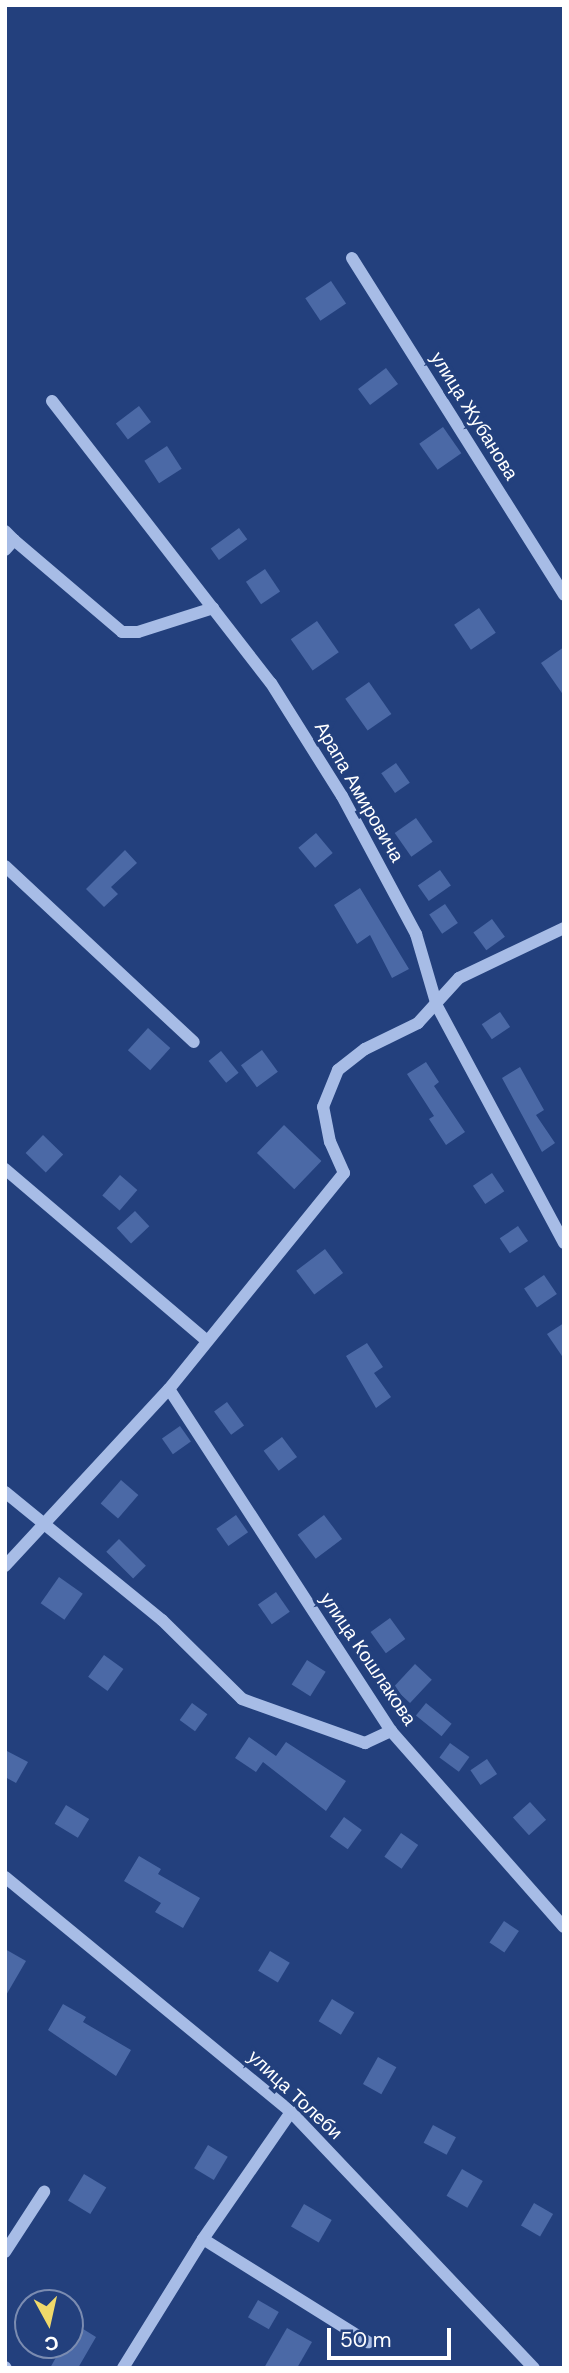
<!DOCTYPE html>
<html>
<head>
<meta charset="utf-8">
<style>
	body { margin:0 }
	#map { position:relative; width:569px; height:2373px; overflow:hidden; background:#23407d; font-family:"DM Sans",sans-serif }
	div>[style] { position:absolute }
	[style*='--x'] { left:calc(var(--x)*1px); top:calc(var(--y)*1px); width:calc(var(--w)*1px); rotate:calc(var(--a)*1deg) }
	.building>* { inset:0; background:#4b69a6; transform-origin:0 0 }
	.minor>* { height:12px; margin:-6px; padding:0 6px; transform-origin:6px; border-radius:6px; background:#a7bce6 }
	span { translate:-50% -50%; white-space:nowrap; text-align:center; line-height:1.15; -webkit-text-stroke:7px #23407d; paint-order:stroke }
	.street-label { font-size:19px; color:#fff }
	.frame { position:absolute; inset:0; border:7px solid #fff; pointer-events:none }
	.north { position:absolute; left:14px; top:2289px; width:70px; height:70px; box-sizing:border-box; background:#23407d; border:2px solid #7b8cb1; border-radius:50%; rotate:172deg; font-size:19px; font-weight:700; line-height:28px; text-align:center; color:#fff }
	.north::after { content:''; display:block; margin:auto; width:24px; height:32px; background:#f0d96a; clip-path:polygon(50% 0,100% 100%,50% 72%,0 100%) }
	.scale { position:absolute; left:327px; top:2328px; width:124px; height:32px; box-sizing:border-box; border:4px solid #fff; border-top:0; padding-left:9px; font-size:21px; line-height:24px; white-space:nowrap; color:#fff; -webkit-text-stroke:5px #23407d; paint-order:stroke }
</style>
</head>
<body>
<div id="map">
	<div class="building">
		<div style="left:331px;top:281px;width:27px;height:31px;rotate:56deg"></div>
		<div style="left:386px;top:368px;width:20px;height:35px;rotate:53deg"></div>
		<div style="left:139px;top:406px;width:20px;height:29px;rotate:53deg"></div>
		<div style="left:443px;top:427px;width:32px;height:29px;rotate:55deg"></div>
		<div style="left:167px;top:446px;width:27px;height:27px;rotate:57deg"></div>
		<div style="left:239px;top:528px;width:14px;height:35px;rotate:54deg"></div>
		<div style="left:265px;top:569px;width:27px;height:23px;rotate:56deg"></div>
		<div style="left:479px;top:608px;width:30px;height:30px;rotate:56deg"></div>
		<div style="left:317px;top:621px;width:38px;height:32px;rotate:55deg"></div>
		<div style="clip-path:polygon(564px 647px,564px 696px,541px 663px)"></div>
		<div style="left:369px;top:682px;width:39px;height:29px;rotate:55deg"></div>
		<div style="left:396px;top:763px;width:24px;height:18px;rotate:55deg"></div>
		<div style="left:416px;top:818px;width:29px;height:26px;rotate:55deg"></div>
		<div style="left:316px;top:833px;width:26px;height:23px;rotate:50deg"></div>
		<div style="clip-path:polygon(125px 850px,137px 863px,111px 887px,118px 894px,104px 907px,86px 889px)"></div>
		<div style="left:440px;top:870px;width:19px;height:27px;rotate:55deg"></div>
		<div style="clip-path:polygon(360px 888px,409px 969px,392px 978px,370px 935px,357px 944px,334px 905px)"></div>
		<div style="left:445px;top:904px;width:23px;height:19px;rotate:56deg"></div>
		<div style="left:492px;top:919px;width:22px;height:23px;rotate:54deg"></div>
		<div style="left:500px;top:1012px;width:18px;height:22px;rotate:56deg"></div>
		<div style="left:148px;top:1028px;width:30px;height:30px;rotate:42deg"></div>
		<div style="left:262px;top:1050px;width:27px;height:26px;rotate:54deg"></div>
		<div style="left:221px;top:1051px;width:28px;height:16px;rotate:51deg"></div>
		<div style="clip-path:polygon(426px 1062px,439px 1082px,434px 1086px,465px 1132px,446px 1145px,429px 1119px,434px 1116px,407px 1074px)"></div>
		<div style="clip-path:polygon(520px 1067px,544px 1110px,536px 1115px,555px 1143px,542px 1152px,502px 1078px)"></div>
		<div style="left:284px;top:1125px;width:52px;height:39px;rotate:44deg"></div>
		<div style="left:43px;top:1135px;width:28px;height:25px;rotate:44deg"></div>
		<div style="left:492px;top:1173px;width:22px;height:23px;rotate:56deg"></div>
		<div style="left:120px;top:1175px;width:23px;height:27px;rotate:41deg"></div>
		<div style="left:135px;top:1211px;width:21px;height:25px;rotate:47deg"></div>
		<div style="left:518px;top:1226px;width:18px;height:22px;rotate:56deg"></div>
		<div style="left:325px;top:1249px;width:30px;height:36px;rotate:53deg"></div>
		<div style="left:544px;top:1275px;width:23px;height:24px;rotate:56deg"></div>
		<div style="clip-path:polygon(564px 1323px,564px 1359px,547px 1334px)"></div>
		<div style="clip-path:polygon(367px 1343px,383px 1367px,374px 1373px,391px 1397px,376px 1408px,346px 1356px)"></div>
		<div style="left:227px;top:1402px;width:29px;height:16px;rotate:54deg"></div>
		<div style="left:180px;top:1426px;width:19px;height:22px;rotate:55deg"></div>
		<div style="left:282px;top:1437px;width:25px;height:23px;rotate:53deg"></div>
		<div style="left:121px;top:1480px;width:23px;height:31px;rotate:41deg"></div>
		<div style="left:236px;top:1515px;width:21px;height:24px;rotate:55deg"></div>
		<div style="left:324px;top:1515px;width:30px;height:33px;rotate:53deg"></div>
		<div style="left:119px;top:1539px;width:38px;height:18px;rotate:45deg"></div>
		<div style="left:59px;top:1577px;width:29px;height:32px;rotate:35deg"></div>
		<div style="left:276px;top:1592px;width:24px;height:22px;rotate:55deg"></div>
		<div style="left:390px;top:1618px;width:26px;height:24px;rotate:54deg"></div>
		<div style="left:104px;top:1655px;width:24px;height:27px;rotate:36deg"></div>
		<div style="left:307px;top:1660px;width:22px;height:29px;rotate:32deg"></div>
		<div style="left:415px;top:1664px;width:23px;height:32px;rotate:43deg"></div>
		<div style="left:192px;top:1703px;width:19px;height:21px;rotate:36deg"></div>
		<div style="left:426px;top:1703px;width:33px;height:16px;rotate:39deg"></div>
		<div style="clip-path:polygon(249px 1737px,276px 1756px,286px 1742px,346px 1781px,326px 1811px,263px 1762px,256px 1772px,235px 1758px)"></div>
		<div style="left:450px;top:1743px;width:24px;height:18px;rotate:36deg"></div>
		<div style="clip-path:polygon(5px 1750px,28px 1762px,16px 1783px,5px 1777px)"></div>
		<div style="left:487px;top:1759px;width:18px;height:20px;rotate:56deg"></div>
		<div style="left:530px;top:1802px;width:24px;height:23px;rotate:48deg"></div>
		<div style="left:66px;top:1805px;width:27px;height:22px;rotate:31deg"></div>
		<div style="left:344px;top:1817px;width:22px;height:24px;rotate:36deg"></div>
		<div style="left:401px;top:1833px;width:21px;height:29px;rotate:35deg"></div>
		<div style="clip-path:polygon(139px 1856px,161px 1869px,158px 1874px,200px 1898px,183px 1928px,155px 1912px,161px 1903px,124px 1881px)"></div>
		<div style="left:504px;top:1921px;width:18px;height:26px;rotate:34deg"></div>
		<div style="clip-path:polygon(5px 1949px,26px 1961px,5px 1997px)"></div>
		<div style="left:270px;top:1951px;width:23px;height:23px;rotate:31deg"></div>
		<div style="left:332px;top:1999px;width:26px;height:26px;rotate:31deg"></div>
		<div style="clip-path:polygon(63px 2004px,86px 2017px,83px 2022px,131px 2050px,116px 2076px,48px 2030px)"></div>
		<div style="left:378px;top:2057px;width:21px;height:31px;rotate:29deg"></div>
		<div style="left:433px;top:2125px;width:26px;height:20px;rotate:28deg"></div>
		<div style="left:208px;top:2145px;width:23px;height:27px;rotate:31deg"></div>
		<div style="left:462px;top:2169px;width:24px;height:31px;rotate:30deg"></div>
		<div style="left:84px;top:2174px;width:26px;height:31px;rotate:31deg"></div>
		<div style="left:534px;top:2203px;width:22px;height:26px;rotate:30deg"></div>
		<div style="left:304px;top:2204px;width:32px;height:26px;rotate:30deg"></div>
		<div style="left:258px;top:2300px;width:24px;height:20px;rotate:30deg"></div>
		<div style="clip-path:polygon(75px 2324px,96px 2337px,78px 2368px,50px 2368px,63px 2345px,70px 2345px)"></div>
		<div style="clip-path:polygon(287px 2328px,312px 2342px,297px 2368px,264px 2368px)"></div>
	</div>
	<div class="minor">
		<div style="--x:352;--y:258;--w:398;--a:57.8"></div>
		<div style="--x:52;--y:401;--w:357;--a:52.2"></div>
		<div style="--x:271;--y:683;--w:133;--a:57.9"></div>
		<div style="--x:342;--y:796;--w:157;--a:61.8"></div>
		<div style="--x:416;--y:934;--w:75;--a:73.7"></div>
		<div style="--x:437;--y:1006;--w:269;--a:61.8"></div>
		<div style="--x:5;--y:531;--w:13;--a:45"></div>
		<div style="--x:14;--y:540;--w:13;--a:132"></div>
		<div style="--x:14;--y:540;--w:142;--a:40.4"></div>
		<div style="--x:122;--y:632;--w:16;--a:0"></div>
		<div style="--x:138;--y:632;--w:79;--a:-17.7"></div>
		<div style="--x:5;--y:866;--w:258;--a:43"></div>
		<div style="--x:5;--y:1169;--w:264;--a:40.4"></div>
		<div style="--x:169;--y:1389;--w:408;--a:57"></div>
		<div style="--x:391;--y:1731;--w:261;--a:48.6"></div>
		<div style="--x:5;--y:1492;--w:203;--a:39.2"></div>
		<div style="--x:162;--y:1620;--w:112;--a:44.6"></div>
		<div style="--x:242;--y:1699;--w:131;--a:19.7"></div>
		<div style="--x:365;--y:1743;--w:29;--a:-25"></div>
		<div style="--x:5;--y:1566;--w:241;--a:-47.2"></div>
		<div style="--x:169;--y:1389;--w:278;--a:-51"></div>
		<div style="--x:344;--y:1173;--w:34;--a:-114"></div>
		<div style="--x:330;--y:1142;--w:36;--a:-101"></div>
		<div style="--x:323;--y:1107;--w:40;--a:-68"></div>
		<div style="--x:338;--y:1070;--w:34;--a:-38"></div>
		<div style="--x:365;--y:1049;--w:59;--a:-26.1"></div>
		<div style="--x:418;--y:1023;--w:61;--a:-47.7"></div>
		<div style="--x:459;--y:978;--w:116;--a:-25.5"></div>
		<div style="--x:5;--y:1877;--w:370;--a:39.4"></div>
		<div style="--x:291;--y:2112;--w:353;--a:46.5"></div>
		<div style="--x:203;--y:2239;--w:195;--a:32"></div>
		<div style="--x:5;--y:2252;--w:72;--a:-57"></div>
		<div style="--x:5;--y:2367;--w:1;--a:45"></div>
		<div style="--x:123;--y:2368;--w:152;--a:-58.2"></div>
		<div style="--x:203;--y:2239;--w:155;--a:-55.3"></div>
	</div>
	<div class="street-label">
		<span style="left:474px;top:416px;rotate:58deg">улица Жубанова</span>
		<span style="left:359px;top:792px;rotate:60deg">Арапа Амировича</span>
		<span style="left:368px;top:1659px;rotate:56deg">улица Кошлакова</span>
		<span style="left:295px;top:2095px;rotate:43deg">улица Толеби</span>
	</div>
	<div class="frame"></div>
	<div class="north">С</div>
	<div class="scale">50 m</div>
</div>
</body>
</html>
